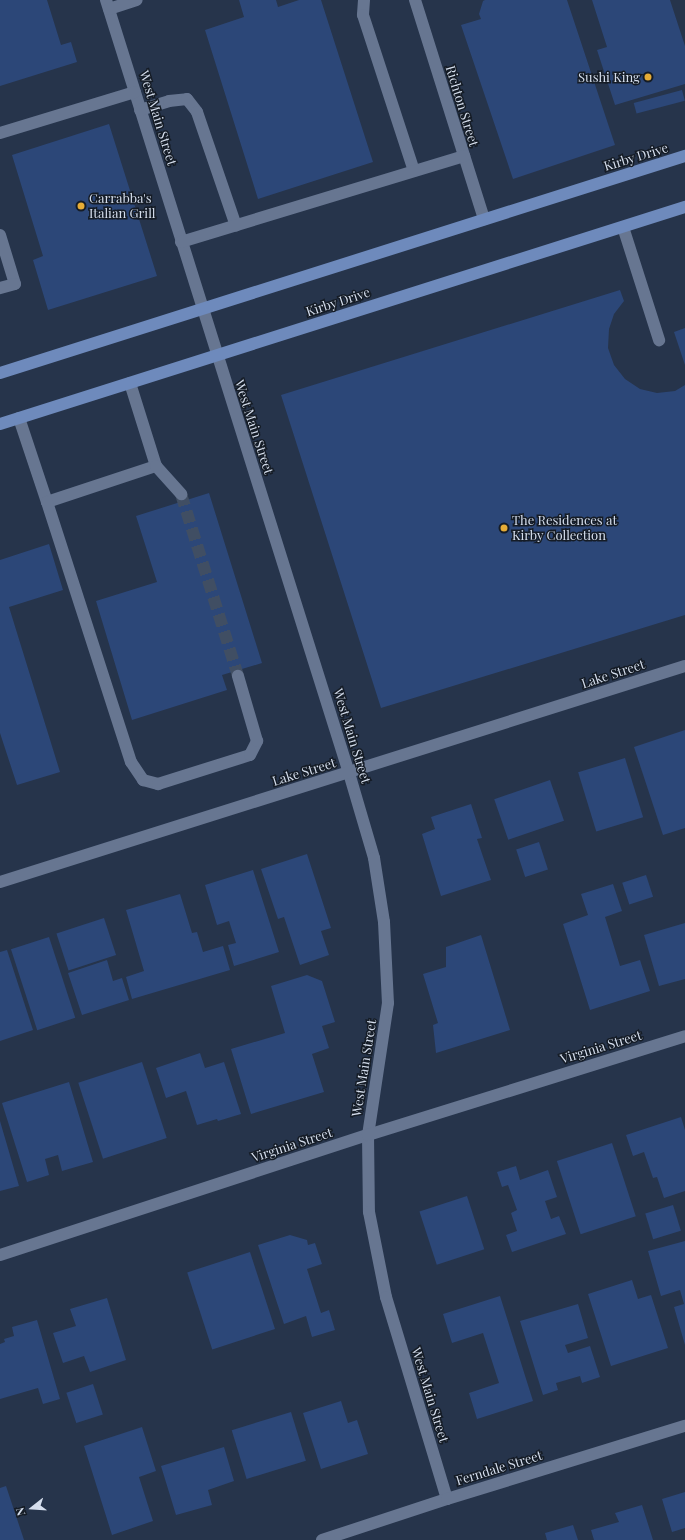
<!DOCTYPE html>
<html>
<head>
<meta charset="utf-8">
<style>
	body { margin:0 }
	#map { position:relative; width:685px; height:1540px; overflow:hidden; background:#26344b; font-family:"Playfair Display",serif }
	div>[style] { position:absolute }
	[style*='--x'] { left:calc(var(--x)*1px); top:calc(var(--y)*1px); width:calc(var(--w)*1px); rotate:calc(var(--a)*1deg) }
	.building>* { inset:0; background:#2c4778; transform-origin:0 0 }
	.minor-tunnel>* { height:12px; margin-top:-6px; transform-origin:0; background:repeating-linear-gradient(90deg,#404e63 0 12px,transparent 0 18px) }
	.minor>* { height:12px; margin:-6px; padding:0 6px; transform-origin:6px; border-radius:6px; background:#677691 }
	.major>* { height:12px; margin:-6px; padding:0 6px; transform-origin:6px; border-radius:6px; background:#6e8abc }
	.dots>* { width:11px; height:11px; translate:-50% -50%; box-sizing:border-box; border:2px solid #151c26; border-radius:50% }
	span { translate:-50% -50%; white-space:nowrap; text-align:center; line-height:1.15; -webkit-text-stroke:3px #151c26; paint-order:stroke }
	.poi-label { font-size:13px; color:#d5deed }
	.right { translate:-100% -50%; text-align:right }
	.left { translate:0 -50%; text-align:left }
	.street-label { font-size:13px; color:#d5deed }
	.north { position:absolute; left:12px; top:1488px; width:40px; height:40px; -webkit-text-stroke:3px #151c26; paint-order:stroke; rotate:253deg; font-size:11px; font-weight:700; line-height:16px; text-align:center; color:#d5deed }
	.north::after { content:''; display:block; margin:auto; width:14px; height:18px; background:#d5deed; clip-path:polygon(50% 0,100% 100%,50% 72%,0 100%) }
</style>
</head>
<body>
<div id="map">
	<div class="building">
		<div style="clip-path:polygon(0 0,47px 0,61px 45px,71px 42px,77px 62px,0 86px)"></div>
		<div style="clip-path:polygon(239px 0,276px 0,278px 7px,299px 0,321px 0,373px 162px,258px 199px,205px 30px,244px 17px)"></div>
		<div style="clip-path:polygon(485px 0,567px 0,615px 145px,513px 179px,461px 25px,481px 19px,479px 14px,483px 1px)"></div>
		<div style="clip-path:polygon(592px 0,670px 0,685px 46px,685px 84px,615px 105px,597px 50px,607px 47px)"></div>
		<div style="left:682px;top:90px;width:11px;height:50px;rotate:75deg"></div>
		<div style="clip-path:polygon(109px 124px,157px 276px,48px 310px,33px 260px,43px 256px,12px 155px)"></div>
		<div style="clip-path:polygon(620px 290px,624px 301px,614px 314px,609px 329px,608px 348px,614px 365px,625px 379px,640px 389px,657px 393px,675px 391px,685px 385px,685px 615px,381px 708px,281px 395px)"></div>
		<div style="clip-path:polygon(685px 328px,685px 365px,674px 332px)"></div>
		<div style="clip-path:polygon(209px 493px,262px 663px,222px 675px,227px 690px,132px 720px,96px 601px,157px 582px,136px 516px)"></div>
		<div style="clip-path:polygon(49px 544px,63px 590px,9px 607px,60px 772px,17px 785px,0 733px,0 560px)"></div>
		<div style="clip-path:polygon(685px 730px,685px 828px,663px 835px,634px 747px)"></div>
		<div style="left:625px;top:758px;width:62px;height:49px;rotate:73deg"></div>
		<div style="left:550px;top:780px;width:43px;height:59px;rotate:71deg"></div>
		<div style="clip-path:polygon(471px 804px,482px 838px,477px 839px,491px 880px,441px 896px,422px 834px,435px 829px,431px 817px)"></div>
		<div style="left:539px;top:842px;width:29px;height:24px;rotate:72deg"></div>
		<div style="clip-path:polygon(307px 854px,331px 928px,321px 931px,329px 955px,300px 965px,284px 917px,278px 919px,261px 869px)"></div>
		<div style="clip-path:polygon(253px 870px,279px 952px,234px 966px,228px 945px,236px 943px,229px 921px,217px 925px,205px 885px)"></div>
		<div style="left:646px;top:875px;width:23px;height:25px;rotate:72deg"></div>
		<div style="clip-path:polygon(613px 884px,622px 911px,605px 917px,620px 966px,640px 960px,650px 991px,590px 1010px,563px 924px,588px 915px,581px 894px)"></div>
		<div style="clip-path:polygon(180px 894px,192px 933px,197px 932px,203px 952px,223px 946px,230px 970px,132px 999px,126px 977px,144px 971px,126px 910px)"></div>
		<div style="left:104px;top:918px;width:39px;height:50px;rotate:72deg"></div>
		<div style="clip-path:polygon(685px 923px,685px 979px,659px 986px,644px 935px)"></div>
		<div style="clip-path:polygon(481px 935px,510px 1030px,436px 1053px,433px 1025px,438px 1023px,423px 974px,446px 967px,446px 947px)"></div>
		<div style="left:49px;top:937px;width:85px;height:40px;rotate:72deg"></div>
		<div style="clip-path:polygon(7px 950px,33px 1030px,0 1041px,0 952px)"></div>
		<div style="clip-path:polygon(107px 960px,113px 981px,122px 978px,129px 1000px,82px 1015px,68px 973px)"></div>
		<div style="clip-path:polygon(307px 975px,322px 981px,335px 1022px,322px 1026px,329px 1048px,312px 1054px,324px 1092px,251px 1114px,231px 1049px,285px 1033px,271px 986px)"></div>
		<div style="clip-path:polygon(200px 1053px,205px 1068px,224px 1062px,241px 1114px,218px 1121px,217px 1119px,197px 1125px,186px 1091px,166px 1098px,156px 1068px)"></div>
		<div style="left:142px;top:1062px;width:80px;height:67px;rotate:72deg"></div>
		<div style="clip-path:polygon(69px 1082px,93px 1162px,62px 1171px,58px 1155px,45px 1159px,49px 1175px,27px 1182px,2px 1103px)"></div>
		<div style="clip-path:polygon(681px 1117px,685px 1130px,685px 1191px,664px 1198px,657px 1177px,653px 1178px,644px 1152px,633px 1156px,626px 1135px)"></div>
		<div style="clip-path:polygon(0 1121px,19px 1186px,0 1191px)"></div>
		<div style="left:612px;top:1143px;width:77px;height:58px;rotate:72deg"></div>
		<div style="clip-path:polygon(516px 1166px,520px 1180px,548px 1170px,557px 1197px,545px 1201px,551px 1219px,559px 1216px,566px 1234px,512px 1252px,506px 1235px,517px 1231px,511px 1213px,517px 1210px,508px 1185px,502px 1187px,497px 1172px)"></div>
		<div style="left:467px;top:1196px;width:56px;height:50px;rotate:72deg"></div>
		<div style="left:673px;top:1205px;width:27px;height:29px;rotate:73deg"></div>
		<div style="clip-path:polygon(290px 1235px,307px 1240px,308px 1245px,315px 1243px,322px 1264px,307px 1269px,321px 1313px,329px 1310px,335px 1330px,312px 1337px,306px 1316px,284px 1324px,258px 1245px)"></div>
		<div style="clip-path:polygon(685px 1241px,685px 1345px,674px 1307px,684px 1304px,680px 1290px,661px 1296px,648px 1251px)"></div>
		<div style="left:250px;top:1252px;width:81px;height:66px;rotate:72deg"></div>
		<div style="clip-path:polygon(632px 1280px,638px 1299px,651px 1295px,668px 1348px,611px 1366px,588px 1294px)"></div>
		<div style="clip-path:polygon(500px 1296px,533px 1401px,477px 1419px,469px 1393px,499px 1383px,483px 1333px,452px 1343px,443px 1314px)"></div>
		<div style="clip-path:polygon(107px 1298px,126px 1360px,90px 1372px,84px 1356px,63px 1363px,53px 1333px,76px 1326px,70px 1309px)"></div>
		<div style="clip-path:polygon(578px 1304px,588px 1338px,565px 1345px,568px 1353px,590px 1346px,600px 1377px,582px 1383px,580px 1376px,556px 1383px,558px 1390px,543px 1395px,520px 1321px)"></div>
		<div style="clip-path:polygon(37px 1320px,60px 1399px,43px 1404px,38px 1388px,0 1399px,0 1344px,5px 1342px,4px 1339px,14px 1336px,12px 1327px)"></div>
		<div style="left:93px;top:1384px;width:32px;height:28px;rotate:72deg"></div>
		<div style="clip-path:polygon(341px 1401px,348px 1423px,357px 1420px,368px 1454px,321px 1469px,303px 1413px)"></div>
		<div style="left:291px;top:1412px;width:51px;height:62px;rotate:73deg"></div>
		<div style="clip-path:polygon(142px 1427px,156px 1471px,139px 1477px,153px 1521px,112px 1535px,84px 1446px)"></div>
		<div style="clip-path:polygon(224px 1447px,234px 1481px,208px 1490px,212px 1505px,176px 1515px,161px 1466px)"></div>
		<div style="clip-path:polygon(6px 1486px,24px 1540px,0 1540px,0 1488px)"></div>
		<div style="clip-path:polygon(685px 1492px,685px 1528px,672px 1532px,662px 1499px)"></div>
		<div style="clip-path:polygon(642px 1505px,653px 1540px,594px 1540px,591px 1530px,619px 1522px,615px 1513px)"></div>
		<div style="clip-path:polygon(573px 1525px,578px 1540px,547px 1540px,545px 1533px)"></div>
	</div>
	<div class="minor-tunnel">
		<div style="--x:181;--y:494;--w:191;--a:72.6"></div>
	</div>
	<div class="minor">
		<div style="--x:106;--y:0;--w:810;--a:72.55"></div>
		<div style="--x:349;--y:773;--w:89;--a:73.6"></div>
		<div style="--x:374;--y:858;--w:65;--a:81.1"></div>
		<div style="--x:384;--y:922;--w:81;--a:87.2"></div>
		<div style="--x:388;--y:1003;--w:134;--a:98.6"></div>
		<div style="--x:368;--y:1135;--w:77;--a:89.3"></div>
		<div style="--x:369;--y:1212;--w:87;--a:78.7"></div>
		<div style="--x:386;--y:1297;--w:211;--a:73.2"></div>
		<div style="--x:364;--y:0;--w:15;--a:94"></div>
		<div style="--x:363;--y:15;--w:164;--a:71.9"></div>
		<div style="--x:415;--y:0;--w:230;--a:72.5"></div>
		<div style="--x:109;--y:9;--w:29;--a:-18"></div>
		<div style="--x:140;--y:110;--w:30;--a:-17"></div>
		<div style="--x:169;--y:101;--w:18;--a:-6"></div>
		<div style="--x:187;--y:99;--w:16;--a:52"></div>
		<div style="--x:197;--y:112;--w:120;--a:71.1"></div>
		<div style="--x:0;--y:133;--w:141;--a:-16.9"></div>
		<div style="--x:623;--y:227;--w:119;--a:72.3"></div>
		<div style="--x:0;--y:235;--w:51;--a:73"></div>
		<div style="--x:15;--y:284;--w:16;--a:165"></div>
		<div style="--x:181;--y:242;--w:296;--a:-16.9"></div>
		<div style="--x:19;--y:418;--w:89;--a:71.6"></div>
		<div style="--x:47;--y:502;--w:115;--a:-18.3"></div>
		<div style="--x:156;--y:466;--w:87;--a:-107.4"></div>
		<div style="--x:156;--y:466;--w:38;--a:48"></div>
		<div style="--x:47;--y:502;--w:273;--a:72.1"></div>
		<div style="--x:131;--y:762;--w:22;--a:56"></div>
		<div style="--x:143;--y:780;--w:16;--a:15"></div>
		<div style="--x:158;--y:784;--w:96;--a:-17.5"></div>
		<div style="--x:250;--y:755;--w:16;--a:-63"></div>
		<div style="--x:257;--y:741;--w:68;--a:-106.3"></div>
		<div style="--x:0;--y:882;--w:718;--a:-17.5"></div>
		<div style="--x:0;--y:1255;--w:387;--a:-18.1"></div>
		<div style="--x:368;--y:1135;--w:332;--a:-17.3"></div>
		<div style="--x:322;--y:1540;--w:132;--a:-18.2"></div>
		<div style="--x:447;--y:1499;--w:249;--a:-17.1"></div>
	</div>
	<div class="major">
		<div style="--x:0;--y:373;--w:719;--a:-17.58"></div>
		<div style="--x:0;--y:424;--w:719;--a:-17.58"></div>
	</div>
	<div class="dots">
		<div style="left:648px;top:77px;background:#e6ac36"></div>
		<div style="left:81px;top:206px;background:#e6ac36"></div>
		<div style="left:504px;top:528px;background:#e6ac36"></div>
	</div>
	<div class="poi-label">
		<span class="right" style="left:640px;top:77px">Sushi King</span>
		<span class="left" style="left:89px;top:206px">Carrabba's<br>Italian Grill</span>
		<span class="left" style="left:512px;top:528px">The Residences at<br>Kirby Collection</span>
	</div>
	<div class="street-label">
		<span style="left:462px;top:106px;rotate:73deg">Richton Street</span>
		<span style="left:158px;top:118px;rotate:73deg">West Main Street</span>
		<span style="left:636px;top:157px;rotate:-17deg">Kirby Drive</span>
		<span style="left:338px;top:302px;rotate:-18deg">Kirby Drive</span>
		<span style="left:254px;top:427px;rotate:72deg">West Main Street</span>
		<span style="left:613px;top:674px;rotate:-18deg">Lake Street</span>
		<span style="left:352px;top:736px;rotate:73deg">West Main Street</span>
		<span style="left:304px;top:772px;rotate:-17deg">Lake Street</span>
		<span style="left:601px;top:1047px;rotate:-17deg">Virginia Street</span>
		<span style="left:364px;top:1068px;rotate:-81deg">West Main Street</span>
		<span style="left:292px;top:1145px;rotate:-18deg">Virginia Street</span>
		<span style="left:430px;top:1395px;rotate:73deg">West Main Street</span>
		<span style="left:499px;top:1468px;rotate:-17deg">Ferndale Street</span>
	</div>
	<div class="north">N</div>
</div>
</body>
</html>
